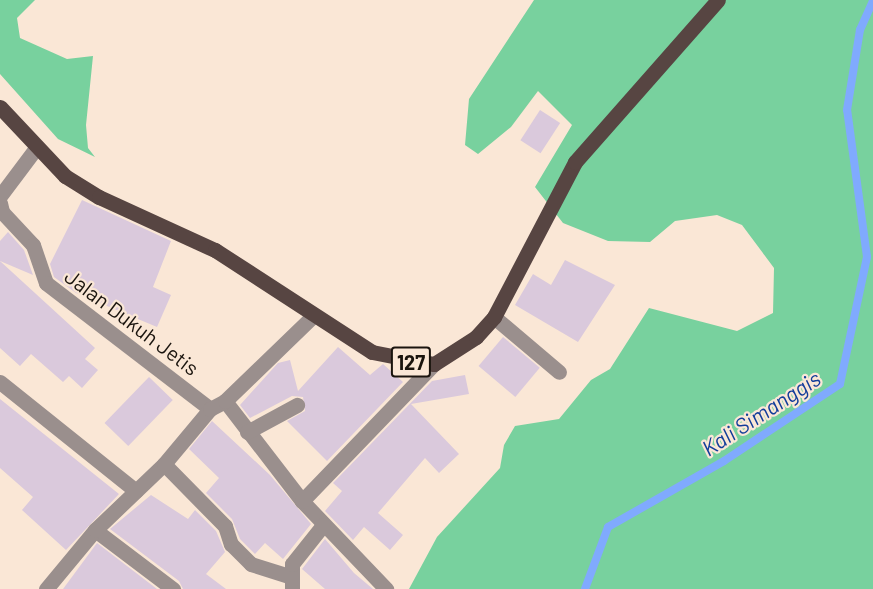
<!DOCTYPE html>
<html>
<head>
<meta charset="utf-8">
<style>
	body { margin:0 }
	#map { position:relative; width:873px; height:589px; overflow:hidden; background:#fae7d6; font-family:Barlow,sans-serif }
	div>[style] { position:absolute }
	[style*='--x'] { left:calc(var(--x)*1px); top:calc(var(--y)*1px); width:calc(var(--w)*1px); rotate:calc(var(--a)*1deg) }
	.green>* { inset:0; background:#78d19e }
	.stream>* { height:8px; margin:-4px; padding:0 4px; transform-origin:4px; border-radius:4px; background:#80aafe }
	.building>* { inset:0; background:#dac9dc; transform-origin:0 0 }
	.minor>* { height:15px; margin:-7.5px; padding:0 7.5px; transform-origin:7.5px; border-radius:7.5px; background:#9a8f8d }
	.major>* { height:15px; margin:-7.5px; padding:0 7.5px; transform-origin:7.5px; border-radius:7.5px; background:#574542 }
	span { translate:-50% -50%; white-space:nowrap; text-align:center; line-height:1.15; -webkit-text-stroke:4.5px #fae7d6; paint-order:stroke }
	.shield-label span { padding:2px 4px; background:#fae7d6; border:2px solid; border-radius:4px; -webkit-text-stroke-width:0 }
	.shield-label { font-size:20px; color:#1a140e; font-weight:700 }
	.street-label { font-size:21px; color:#1a140e }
	.water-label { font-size:22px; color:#123d9a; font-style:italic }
</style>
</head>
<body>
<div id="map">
	<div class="green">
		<div style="clip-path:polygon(0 0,35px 0,17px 18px,20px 38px,67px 59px,93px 56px,86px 125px,88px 148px,95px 157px,58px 139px,0 74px)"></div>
		<div style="clip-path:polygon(534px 0,873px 0,873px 589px,409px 589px,437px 537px,500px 468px,504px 445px,515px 426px,559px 419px,591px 380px,610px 369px,649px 308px,737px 331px,773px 313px,774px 268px,742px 225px,717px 215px,675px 221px,650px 242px,608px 241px,563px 223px,535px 187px,572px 125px,538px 91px,511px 127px,478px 154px,465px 145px,469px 99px)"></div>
	</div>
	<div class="stream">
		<div style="--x:585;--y:589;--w:66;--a:-69.6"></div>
		<div style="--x:608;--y:527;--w:133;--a:-29.6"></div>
		<div style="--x:724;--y:461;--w:139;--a:-33.6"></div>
		<div style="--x:840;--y:384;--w:130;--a:-78"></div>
		<div style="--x:867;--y:257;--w:148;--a:-97.7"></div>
		<div style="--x:847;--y:110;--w:81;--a:-80.8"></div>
		<div style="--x:860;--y:30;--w:32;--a:-66"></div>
	</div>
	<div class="building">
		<div style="left:540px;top:110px;width:24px;height:36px;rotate:33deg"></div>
		<div style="clip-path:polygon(82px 200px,171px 241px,153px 287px,171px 295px,157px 327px,76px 293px,54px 277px,50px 264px)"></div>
		<div style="clip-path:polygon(8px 232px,24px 250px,33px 275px,0 261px,0 241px)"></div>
		<div style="clip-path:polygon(565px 260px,615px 285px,578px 342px,515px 305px,533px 274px,551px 285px)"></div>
		<div style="clip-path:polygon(0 261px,95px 348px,85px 359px,98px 370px,82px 388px,69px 376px,63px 382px,31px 354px,20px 366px,0 348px)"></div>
		<div style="left:503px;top:337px;width:48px;height:38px;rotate:40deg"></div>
		<div style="clip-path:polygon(338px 347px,370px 375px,383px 364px,403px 382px,327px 461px,287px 421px,305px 411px,303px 397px,292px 396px,250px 418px,240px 405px,278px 363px,290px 360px,298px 391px)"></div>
		<div style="clip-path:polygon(465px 375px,469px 394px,411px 404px,459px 454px,439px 473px,425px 458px,378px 513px,403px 535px,390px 550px,364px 527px,353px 540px,325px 511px,342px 491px,333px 483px,432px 381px)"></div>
		<div style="left:149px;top:377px;width:33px;height:64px;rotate:44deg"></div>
		<div style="clip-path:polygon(0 399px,119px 494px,66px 550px,22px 510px,33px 497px,0 468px)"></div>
		<div style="clip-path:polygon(212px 421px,270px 475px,311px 524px,283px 559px,265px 543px,255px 554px,240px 539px,232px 519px,206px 493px,219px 478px,189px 449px)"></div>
		<div style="clip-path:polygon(151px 495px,188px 519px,195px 510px,216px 531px,225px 552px,206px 574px,226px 589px,183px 589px,179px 581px,110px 529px)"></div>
		<div style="clip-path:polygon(325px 539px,354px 573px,373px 589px,325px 589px,302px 569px)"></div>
		<div style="clip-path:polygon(97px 543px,157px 589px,63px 589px)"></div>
	</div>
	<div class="minor">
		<div style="--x:0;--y:196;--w:60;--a:-53.1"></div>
		<div style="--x:0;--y:203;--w:9;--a:77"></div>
		<div style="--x:2;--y:212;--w:45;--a:46.8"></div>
		<div style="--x:33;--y:245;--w:40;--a:71.1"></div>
		<div style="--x:46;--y:283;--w:207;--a:37.5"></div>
		<div style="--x:494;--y:317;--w:85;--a:40.2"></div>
		<div style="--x:0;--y:382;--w:174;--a:38.7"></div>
		<div style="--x:225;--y:401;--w:126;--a:52.4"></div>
		<div style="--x:302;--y:501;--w:122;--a:46.3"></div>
		<div style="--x:247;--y:432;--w:57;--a:-28.4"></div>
		<div style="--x:164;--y:464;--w:87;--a:45.5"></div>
		<div style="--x:225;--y:526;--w:19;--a:72"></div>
		<div style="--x:231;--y:544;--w:28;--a:45"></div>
		<div style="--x:251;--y:564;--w:43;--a:17.6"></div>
		<div style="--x:302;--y:501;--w:190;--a:-46.1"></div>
		<div style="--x:95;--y:530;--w:98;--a:37.1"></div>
		<div style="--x:46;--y:589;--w:77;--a:-50.3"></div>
		<div style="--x:95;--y:530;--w:95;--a:-43.7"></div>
		<div style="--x:164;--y:464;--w:72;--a:-50.1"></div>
		<div style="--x:210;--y:409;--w:17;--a:-28"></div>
		<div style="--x:225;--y:401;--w:121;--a:-44"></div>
		<div style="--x:292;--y:589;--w:25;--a:-90"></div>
		<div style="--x:292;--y:564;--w:50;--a:-51.5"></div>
	</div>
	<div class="major">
		<div style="--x:0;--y:107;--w:95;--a:46.7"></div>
		<div style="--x:65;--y:176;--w:40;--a:32"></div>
		<div style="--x:99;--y:197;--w:128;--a:24.6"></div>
		<div style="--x:215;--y:250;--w:187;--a:33"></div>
		<div style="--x:372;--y:352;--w:63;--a:11"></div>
		<div style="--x:434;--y:364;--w:50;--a:-32.7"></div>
		<div style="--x:476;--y:337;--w:27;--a:-48"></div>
		<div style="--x:494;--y:317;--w:175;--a:-62.4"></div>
		<div style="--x:575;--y:162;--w:216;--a:-48.6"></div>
	</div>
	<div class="shield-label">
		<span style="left:411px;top:362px">127</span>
	</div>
	<div class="street-label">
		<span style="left:132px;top:322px;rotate:37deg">Jalan Dukuh Jetis</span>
	</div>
	<div class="water-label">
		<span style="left:761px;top:413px;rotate:-33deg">Kali Simanggis</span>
	</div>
</div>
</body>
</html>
